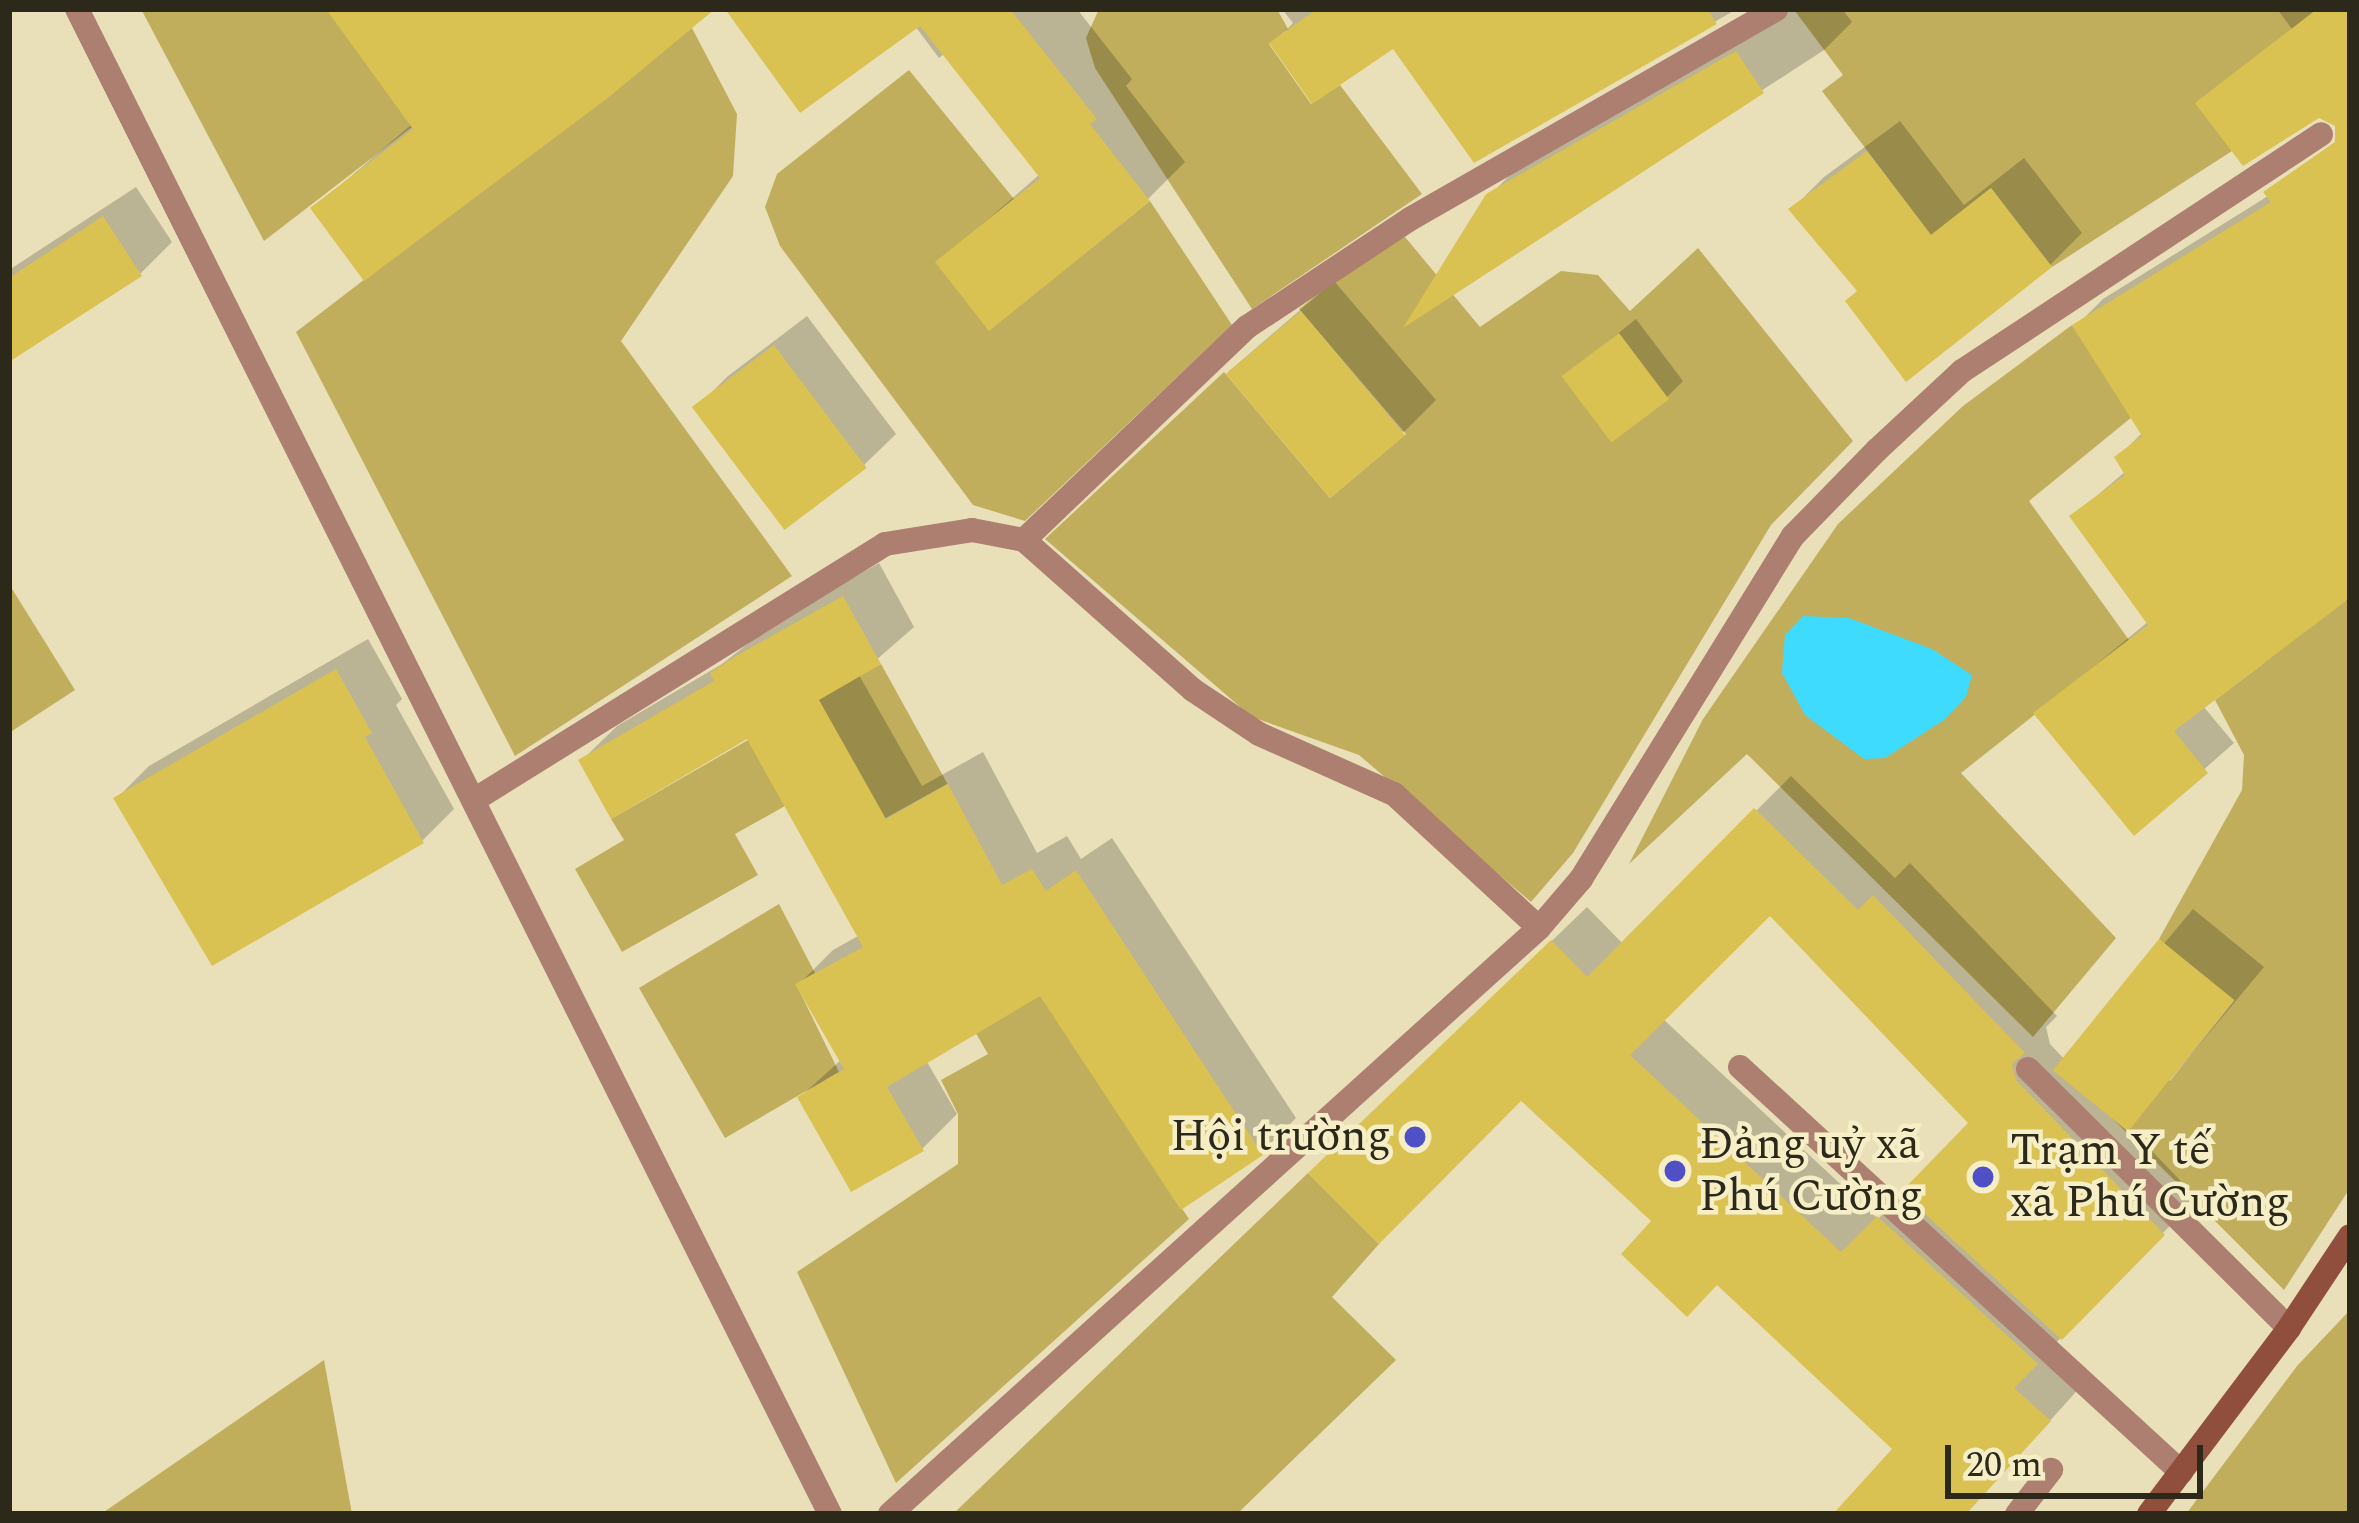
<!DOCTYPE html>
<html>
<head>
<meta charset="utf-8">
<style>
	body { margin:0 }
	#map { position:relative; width:2359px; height:1523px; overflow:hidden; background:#e9e0b9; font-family:Spectral,serif }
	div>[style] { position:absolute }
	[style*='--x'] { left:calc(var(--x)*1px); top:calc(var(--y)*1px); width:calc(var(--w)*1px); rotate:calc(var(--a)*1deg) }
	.green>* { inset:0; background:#c0ae5d; transform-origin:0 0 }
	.water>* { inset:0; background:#3fdbff }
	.shadow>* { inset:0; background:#0003 }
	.building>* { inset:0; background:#dac252; transform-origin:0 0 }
	.service>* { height:24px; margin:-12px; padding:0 12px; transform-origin:12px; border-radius:12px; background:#ac7f71 }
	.minor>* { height:24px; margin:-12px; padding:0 12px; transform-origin:12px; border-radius:12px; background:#ac7f71 }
	.secondary>* { height:24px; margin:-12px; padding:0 12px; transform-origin:12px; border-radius:12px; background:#8f4f3c }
	.dots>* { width:33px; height:33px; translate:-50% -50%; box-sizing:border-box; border:6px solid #f6eec6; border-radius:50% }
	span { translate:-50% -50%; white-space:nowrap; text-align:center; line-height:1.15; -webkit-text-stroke:9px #f6eec6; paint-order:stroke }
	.poi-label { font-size:45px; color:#2c291a }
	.right { translate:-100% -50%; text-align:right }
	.left { translate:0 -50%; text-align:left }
	.frame { position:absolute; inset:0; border:12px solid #2c291a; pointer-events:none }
	.scale { position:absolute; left:1945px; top:1445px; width:258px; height:54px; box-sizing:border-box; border:6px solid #2c291a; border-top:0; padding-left:15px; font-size:36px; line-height:42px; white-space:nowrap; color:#2c291a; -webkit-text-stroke:9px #f6eec6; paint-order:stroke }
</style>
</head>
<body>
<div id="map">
	<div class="green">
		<div style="clip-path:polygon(141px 9px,326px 9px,464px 87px,264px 241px)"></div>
		<div style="clip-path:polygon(1099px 9px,1277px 9px,1288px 29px,1269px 44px,1311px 104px,1340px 85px,1422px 194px,1252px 309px,1095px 68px,1086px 38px)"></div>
		<div style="clip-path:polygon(1799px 9px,2318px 9px,2232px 151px,2052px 267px,1991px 188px,1931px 235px,1822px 91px,1843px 75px,1795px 11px)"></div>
		<div style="clip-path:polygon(692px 28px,737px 114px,733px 176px,621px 341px,792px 576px,515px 756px,296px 332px)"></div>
		<div style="clip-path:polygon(909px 70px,1014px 199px,989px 330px,1150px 201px,1232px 325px,1025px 521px,973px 505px,780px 246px,765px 207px,777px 174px)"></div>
		<div style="clip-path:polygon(1405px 237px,1480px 327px,1561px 271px,1598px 275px,1630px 311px,1698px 248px,1853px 441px,1771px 525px,1573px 853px,1531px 902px,1359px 755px,1252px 717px,1045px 539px,1224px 372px,1330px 498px,1406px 434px,1299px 309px,1377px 248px)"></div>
		<div style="clip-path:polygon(2072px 325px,2132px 417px,2029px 501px,2129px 640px,1961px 773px,2116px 938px,2033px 1037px,1747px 754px,1629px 864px,1703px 719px,1838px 524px,1963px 406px)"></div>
		<div style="clip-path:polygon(2350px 452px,2350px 1188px,2284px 1290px,2059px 1065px,2093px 1022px,2170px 1081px,2234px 1001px,2159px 939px,2242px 790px,2244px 755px,2215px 700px,2264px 663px)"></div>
		<div style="clip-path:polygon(9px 584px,75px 690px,9px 733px)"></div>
		<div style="left:881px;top:664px;width:137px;height:72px;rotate:61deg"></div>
		<div style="clip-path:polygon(748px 740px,785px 806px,735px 834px,758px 875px,622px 952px,575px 869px,624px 840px,611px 819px)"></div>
		<div style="clip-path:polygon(979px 903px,1189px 1219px,896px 1483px,797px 1272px,958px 1164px,958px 1114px,941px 1080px,988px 1054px,940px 972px)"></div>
		<div style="clip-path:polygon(779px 904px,815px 973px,796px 984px,839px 1072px,725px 1138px,639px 988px)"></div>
		<div style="clip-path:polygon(1308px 1173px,1379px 1244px,1332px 1297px,1396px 1360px,1237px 1514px,953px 1514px)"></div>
		<div style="clip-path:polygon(2350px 1310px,2350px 1514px,2186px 1514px,2297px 1366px)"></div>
		<div style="clip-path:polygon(324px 1360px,352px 1514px,101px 1514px)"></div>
	</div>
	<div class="water">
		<div style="clip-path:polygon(1803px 616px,1849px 618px,1932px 649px,1972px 675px,1966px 697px,1944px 720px,1885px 758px,1864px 759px,1805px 715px,1782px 673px,1785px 635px)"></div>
	</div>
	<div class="shadow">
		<div style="clip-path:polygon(330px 9px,710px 9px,314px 208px,412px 124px)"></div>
		<div style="clip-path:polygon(729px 9px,1077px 9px,1132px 79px,1126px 86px,1185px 162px,1148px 199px,939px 262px,1040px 174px,945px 53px,939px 58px,915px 26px)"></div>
		<div style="clip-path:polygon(1282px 9px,1737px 9px,1475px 159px,1394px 45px,1273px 44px,1293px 23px)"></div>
		<div style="clip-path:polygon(1793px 9px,1842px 9px,1852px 22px,1824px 50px,1412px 318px,1489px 196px,1518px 167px)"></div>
		<div style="clip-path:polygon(2277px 9px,2350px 9px,2350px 107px)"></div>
		<div style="clip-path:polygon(1900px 121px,1964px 205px,2024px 158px,2082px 233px,2050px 265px,1860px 290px,1792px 209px,1824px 177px)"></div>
		<div style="clip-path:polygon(2300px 176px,2350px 263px,2350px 605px,2344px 599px,2203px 706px,2234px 743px,2134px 831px,2037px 713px,2149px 621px,2073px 516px,2126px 471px,2118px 457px,2143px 432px,2076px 326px,2103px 299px)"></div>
		<div style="clip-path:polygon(136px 187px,172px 242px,140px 274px,9px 359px,9px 270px)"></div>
		<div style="clip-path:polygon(1334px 281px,1436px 400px,1404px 432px,1228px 372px)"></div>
		<div style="clip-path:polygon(807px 316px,896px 434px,864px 465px,696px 408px,728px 376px)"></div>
		<div style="clip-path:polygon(1636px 319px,1683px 381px,1667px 397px,1565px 376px)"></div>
		<div style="clip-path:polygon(879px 563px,914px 627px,859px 675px,922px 786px,983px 752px,1037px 853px,1067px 836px,1081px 859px,1112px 838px,1296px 1118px,1262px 1152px,1182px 1206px,1041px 992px,926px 1060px,957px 1114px,922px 1149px,800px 1097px,842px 1059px,799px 984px,833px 950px,860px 935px,748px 735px,582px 760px,617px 726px,722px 664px,774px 623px)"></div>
		<div style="clip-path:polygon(368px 639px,402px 699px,396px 705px,454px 809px,422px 841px,117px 798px,149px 766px)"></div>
		<div style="clip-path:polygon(evenodd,1791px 776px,1895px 878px,1910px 863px,2057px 1016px,2046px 1027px,2050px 1044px,2066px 1061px,2193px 909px,2264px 967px,2130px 1128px,2197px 1198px,2047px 1352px,2083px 1384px,1966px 1514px,1837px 1514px,1897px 1449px,1521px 1097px,1347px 1138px,1587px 907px,1623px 944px,1791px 776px,1770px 912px,1972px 1123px,1878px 1219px,1662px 1018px,1770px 912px)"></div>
	</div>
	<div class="building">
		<div style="clip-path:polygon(326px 9px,715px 9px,609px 97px,364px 281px,310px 208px,413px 129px)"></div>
		<div style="clip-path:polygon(725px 9px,1010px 9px,1097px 119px,1090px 124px,1150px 201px,989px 331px,935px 262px,1040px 178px,920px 26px,800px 113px)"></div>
		<div style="clip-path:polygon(1317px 9px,1707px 9px,1717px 24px,1474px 163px,1393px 49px,1312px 104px,1269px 43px)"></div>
		<div style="clip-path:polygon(2317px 9px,2350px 9px,2350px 598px,2174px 731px,2208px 773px,2134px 836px,2033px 713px,2148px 625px,2069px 516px,2125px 475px,2114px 457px,2142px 436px,2072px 325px,2271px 202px,2263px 192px,2335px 142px,2335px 126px,2319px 118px,2243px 166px,2195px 103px)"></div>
		<div style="clip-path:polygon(1736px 51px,1764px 93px,1403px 328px,1486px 194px)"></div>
		<div style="clip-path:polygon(1867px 151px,1931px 235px,1991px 188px,2052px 267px,1906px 382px,1845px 301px,1857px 291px,1788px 209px)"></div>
		<div style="clip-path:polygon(103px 216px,142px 276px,9px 362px,9px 278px)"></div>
		<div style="left:1301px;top:311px;width:162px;height:98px;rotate:50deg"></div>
		<div style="left:1619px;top:333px;width:83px;height:72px;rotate:53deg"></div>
		<div style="left:774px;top:345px;width:154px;height:103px;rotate:53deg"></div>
		<div style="clip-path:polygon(843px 596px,881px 664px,819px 700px,886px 819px,948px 784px,1002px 885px,1032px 869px,1046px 891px,1076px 870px,1263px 1155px,1181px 1210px,1040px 996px,887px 1087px,924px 1151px,851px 1192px,797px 1097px,844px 1069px,795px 984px,863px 947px,747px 739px,611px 819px,578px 760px,714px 681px,710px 673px,736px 656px)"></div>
		<div style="clip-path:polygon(336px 669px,372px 733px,365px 737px,424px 843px,212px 966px,113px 798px)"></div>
		<div style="clip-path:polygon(1754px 808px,1858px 910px,1873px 895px,2025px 1053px,2012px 1064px,2016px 1080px,2165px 1235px,2062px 1340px,1901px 1192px,1968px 1123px,1770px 916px,1630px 1055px,1841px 1252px,1877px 1216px,2038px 1364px,2014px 1388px,2051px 1421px,1966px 1514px,1833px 1514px,1892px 1449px,1717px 1285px,1687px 1317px,1621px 1254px,1651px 1221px,1521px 1101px,1379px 1244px,1308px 1173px,1551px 940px,1587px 977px)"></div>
		<div style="left:2159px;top:939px;width:97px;height:169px;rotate:39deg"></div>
	</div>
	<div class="service">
		<div style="--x:1740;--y:1067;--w:599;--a:42.56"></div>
		<div style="--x:2028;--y:1069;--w:368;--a:44.8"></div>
		<div style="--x:2017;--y:1514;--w:56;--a:-52.3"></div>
	</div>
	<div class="minor">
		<div style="--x:77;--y:9;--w:1683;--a:63.42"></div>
		<div style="--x:1024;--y:540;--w:308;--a:-43.7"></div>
		<div style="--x:1247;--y:327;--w:196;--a:-33.5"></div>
		<div style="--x:1410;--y:219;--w:422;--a:-29.8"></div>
		<div style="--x:474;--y:800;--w:484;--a:-31.9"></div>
		<div style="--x:885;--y:544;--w:88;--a:-9.1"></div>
		<div style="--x:972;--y:530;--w:53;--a:10.9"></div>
		<div style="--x:1024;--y:540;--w:226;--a:41.6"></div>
		<div style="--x:1193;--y:690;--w:79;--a:33.7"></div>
		<div style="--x:1259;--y:734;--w:148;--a:24"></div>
		<div style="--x:1394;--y:794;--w:197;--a:42.7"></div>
		<div style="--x:890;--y:1514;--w:874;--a:-42.08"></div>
		<div style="--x:1539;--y:928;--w:65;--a:-49.4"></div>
		<div style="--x:1581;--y:879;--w:403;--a:-58.3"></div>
		<div style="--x:1793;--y:536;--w:120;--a:-45.7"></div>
		<div style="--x:1877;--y:450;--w:116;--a:-42.9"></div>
		<div style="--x:1962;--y:371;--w:430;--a:-33.4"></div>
	</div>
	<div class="secondary">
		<div style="--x:2149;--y:1514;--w:233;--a:-53"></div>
		<div style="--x:2289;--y:1328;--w:110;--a:-56.5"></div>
	</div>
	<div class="dots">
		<div style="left:1415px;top:1137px;background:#4f50c6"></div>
		<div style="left:1675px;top:1171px;background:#4f50c6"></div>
		<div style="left:1983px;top:1177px;background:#4f50c6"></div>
	</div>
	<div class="poi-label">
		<span class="right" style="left:1391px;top:1137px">Hội trường</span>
		<span class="left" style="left:1699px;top:1171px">Đảng uỷ xã<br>Phú Cường</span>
		<span class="left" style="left:2010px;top:1177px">Trạm Y tế<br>xã Phú Cường</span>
	</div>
	<div class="frame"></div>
	<div class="scale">20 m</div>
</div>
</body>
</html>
